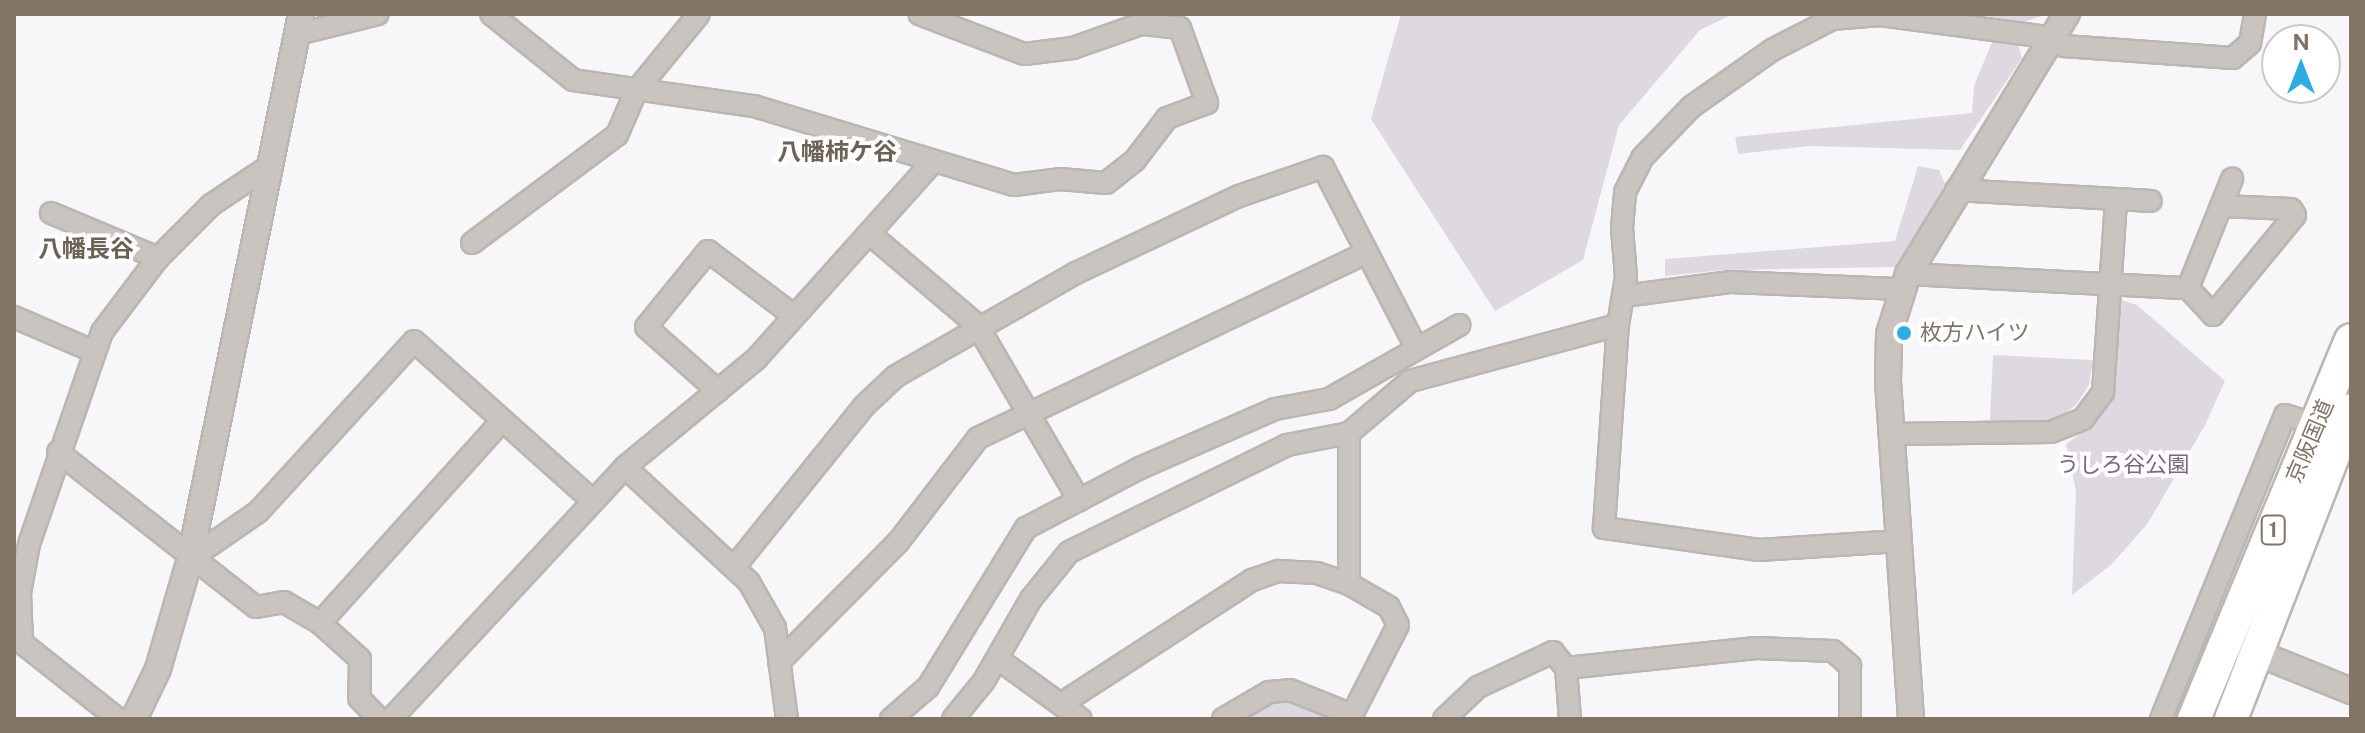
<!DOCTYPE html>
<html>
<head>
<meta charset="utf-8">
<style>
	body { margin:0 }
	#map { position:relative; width:2365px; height:733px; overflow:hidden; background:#f7f7f9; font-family:"Public Sans","Noto Sans JP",sans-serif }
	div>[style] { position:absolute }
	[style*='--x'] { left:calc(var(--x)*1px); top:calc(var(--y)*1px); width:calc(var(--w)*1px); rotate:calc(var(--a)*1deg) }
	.green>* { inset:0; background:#ded8e1 }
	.roads { filter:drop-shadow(2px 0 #bab6b2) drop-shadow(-2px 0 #bab6b2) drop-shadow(0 2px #bab6b2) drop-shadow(0 -2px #bab6b2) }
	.minor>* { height:20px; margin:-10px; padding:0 10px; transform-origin:10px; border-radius:10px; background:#c9c4c0 }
	.tertiary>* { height:24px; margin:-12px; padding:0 12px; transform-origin:12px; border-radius:12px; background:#c9c4c0 }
	.trunk>* { height:32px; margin:-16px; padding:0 16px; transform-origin:16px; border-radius:16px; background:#fff }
	.dots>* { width:22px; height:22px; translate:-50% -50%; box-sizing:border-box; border:4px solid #fff; border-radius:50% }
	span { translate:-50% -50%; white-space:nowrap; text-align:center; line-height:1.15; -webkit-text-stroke:8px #fff; paint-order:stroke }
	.shield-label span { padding:2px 6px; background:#fff; border:2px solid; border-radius:6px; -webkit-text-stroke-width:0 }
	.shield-label { font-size:20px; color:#817365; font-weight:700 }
	.poi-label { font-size:22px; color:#817365 }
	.left { translate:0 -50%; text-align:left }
	.street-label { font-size:22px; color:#817365 }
	.park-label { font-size:22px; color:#7b677f }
	.neighbourhood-label { font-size:24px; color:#6d6256; font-weight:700 }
	.frame { position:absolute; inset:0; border:16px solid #817365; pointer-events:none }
	.north { position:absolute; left:2261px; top:24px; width:80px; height:80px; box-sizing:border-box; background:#fff; border:2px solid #cdc7c1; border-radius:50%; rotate:0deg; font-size:22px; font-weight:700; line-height:32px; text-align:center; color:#817365 }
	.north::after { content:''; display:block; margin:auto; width:28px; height:36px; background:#2face1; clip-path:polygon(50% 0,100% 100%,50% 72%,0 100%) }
</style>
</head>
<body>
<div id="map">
	<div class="green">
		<div style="clip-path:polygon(1401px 14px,1733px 14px,1700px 30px,1619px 125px,1583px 260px,1495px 311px,1371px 119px)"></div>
		<div style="clip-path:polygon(1972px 14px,2048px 14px,2024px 22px)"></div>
		<div style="clip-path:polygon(1993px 40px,2018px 44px,2022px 58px,1960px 150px,1809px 146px,1738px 154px,1735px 137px,1972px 113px,1974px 86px)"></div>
		<div style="clip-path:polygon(1918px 166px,1939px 170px,1945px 184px,1905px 261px,1894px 267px,1724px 270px,1665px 276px,1665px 259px,1895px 241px)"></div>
		<div style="clip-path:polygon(2122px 300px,2137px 305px,2225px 381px,2205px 425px,2148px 523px,2112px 564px,2072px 595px,2076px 491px,2066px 444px,2089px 427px,2112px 395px)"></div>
		<div style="clip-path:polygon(1993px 355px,2093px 360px,2089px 385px,2076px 405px,2056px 420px,1990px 420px)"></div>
		<div style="clip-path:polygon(1293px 698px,1337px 719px,1240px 719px,1269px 701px)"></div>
	</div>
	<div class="roads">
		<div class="minor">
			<div style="--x:491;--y:14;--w:105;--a:38.8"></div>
			<div style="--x:573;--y:80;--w:183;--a:8.2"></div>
			<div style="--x:754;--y:106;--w:272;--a:16.9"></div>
			<div style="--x:1014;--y:185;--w:46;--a:-7.4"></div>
			<div style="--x:1060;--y:179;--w:46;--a:5"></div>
			<div style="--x:1106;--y:183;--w:37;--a:-38"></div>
			<div style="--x:1135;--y:160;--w:53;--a:-52.7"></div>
			<div style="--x:1167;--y:118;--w:43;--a:-20.6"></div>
			<div style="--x:1207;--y:103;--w:80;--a:-109.8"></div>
			<div style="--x:1180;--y:28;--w:39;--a:-174"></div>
			<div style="--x:1141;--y:24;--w:72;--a:160.6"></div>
			<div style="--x:1073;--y:48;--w:49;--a:173"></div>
			<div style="--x:1024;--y:54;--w:112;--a:-159.1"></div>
			<div style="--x:298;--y:34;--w:82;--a:-14"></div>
			<div style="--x:1956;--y:190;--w:195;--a:3.2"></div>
			<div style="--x:51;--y:213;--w:116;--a:22.8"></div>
			<div style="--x:870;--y:234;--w:140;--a:40.4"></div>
			<div style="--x:977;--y:325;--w:203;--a:59.8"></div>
			<div style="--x:472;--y:243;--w:181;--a:-36.7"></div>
			<div style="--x:617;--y:135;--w:48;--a:-66.6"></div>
			<div style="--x:636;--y:91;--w:99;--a:-50.7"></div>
			<div style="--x:1908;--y:274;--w:280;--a:2.9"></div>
			<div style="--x:2188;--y:288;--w:118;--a:-68"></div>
			<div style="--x:2188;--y:288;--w:37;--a:47"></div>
			<div style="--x:2213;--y:315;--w:129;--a:-50.6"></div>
			<div style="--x:2295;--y:215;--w:7;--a:-124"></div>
			<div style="--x:2291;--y:209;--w:70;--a:-177.5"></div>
			<div style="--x:1624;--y:296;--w:108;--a:-7.5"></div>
			<div style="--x:1731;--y:282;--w:170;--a:2.4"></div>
			<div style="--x:14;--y:317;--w:88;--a:23.4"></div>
			<div style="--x:718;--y:391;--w:96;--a:-138.4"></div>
			<div style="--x:646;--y:327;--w:98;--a:-50.8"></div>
			<div style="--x:708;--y:251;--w:106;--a:37"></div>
			<div style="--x:1892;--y:434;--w:159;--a:-0.7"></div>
			<div style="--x:2051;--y:432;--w:35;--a:-22"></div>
			<div style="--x:2083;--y:419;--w:34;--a:-53"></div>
			<div style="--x:2103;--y:392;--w:193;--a:-86.1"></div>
			<div style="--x:58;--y:452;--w:251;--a:38.1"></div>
			<div style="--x:256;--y:607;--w:28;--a:-10"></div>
			<div style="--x:284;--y:602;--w:42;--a:30.3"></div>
			<div style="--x:320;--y:623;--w:54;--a:42"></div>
			<div style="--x:360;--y:659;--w:39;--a:91"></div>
			<div style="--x:359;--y:698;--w:29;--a:46"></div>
			<div style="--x:1900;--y:541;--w:141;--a:176.3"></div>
			<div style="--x:1759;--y:550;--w:157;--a:-171.9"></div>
			<div style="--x:1604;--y:528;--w:203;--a:-86.1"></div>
			<div style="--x:1618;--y:325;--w:49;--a:-80.5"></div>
			<div style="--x:1626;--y:277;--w:49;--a:-94.7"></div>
			<div style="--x:1622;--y:228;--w:36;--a:-85"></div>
			<div style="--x:1625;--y:192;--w:38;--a:-63"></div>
			<div style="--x:1642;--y:158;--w:71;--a:-46.1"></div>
			<div style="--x:1691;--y:107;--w:99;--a:-35.1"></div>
			<div style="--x:1772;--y:50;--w:68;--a:-27.3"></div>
			<div style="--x:1832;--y:19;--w:48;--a:-4.8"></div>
			<div style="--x:1880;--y:15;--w:176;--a:7.5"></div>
			<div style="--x:2054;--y:38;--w:13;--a:39"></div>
			<div style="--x:2064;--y:46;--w:169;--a:4.1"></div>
			<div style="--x:2233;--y:58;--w:23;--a:-41"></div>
			<div style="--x:2250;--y:43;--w:29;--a:-80"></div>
			<div style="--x:190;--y:559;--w:83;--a:-34.7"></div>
			<div style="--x:258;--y:512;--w:231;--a:-47.6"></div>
			<div style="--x:414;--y:341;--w:240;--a:41.8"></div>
			<div style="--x:735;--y:566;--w:206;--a:-51.1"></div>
			<div style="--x:864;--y:406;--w:44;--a:-43.2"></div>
			<div style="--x:896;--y:376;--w:207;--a:-29.8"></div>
			<div style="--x:1076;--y:273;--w:180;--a:-25.3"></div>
			<div style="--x:1239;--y:196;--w:89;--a:-19"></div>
			<div style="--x:1323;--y:167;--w:203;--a:62.7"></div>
			<div style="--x:320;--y:623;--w:273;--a:-48"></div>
			<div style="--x:998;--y:659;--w:102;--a:35.9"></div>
			<div style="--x:779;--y:662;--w:170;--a:-45.2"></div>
			<div style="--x:899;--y:541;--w:130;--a:-52.5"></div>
			<div style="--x:978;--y:438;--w:429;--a:-25.5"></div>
			<div style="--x:1566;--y:668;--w:191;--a:-6"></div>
			<div style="--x:1756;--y:648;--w:77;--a:2.2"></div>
			<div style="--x:1833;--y:651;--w:23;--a:41"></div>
			<div style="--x:1850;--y:666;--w:53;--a:90"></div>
			<div style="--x:1061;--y:704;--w:228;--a:-33"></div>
			<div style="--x:1252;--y:580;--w:28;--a:-19"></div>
			<div style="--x:1278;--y:571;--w:39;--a:3"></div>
			<div style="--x:1317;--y:573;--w:34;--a:19"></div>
			<div style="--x:118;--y:719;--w:122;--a:-141.6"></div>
			<div style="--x:22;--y:643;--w:50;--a:-92.3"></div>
			<div style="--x:20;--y:593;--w:50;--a:-79.6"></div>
			<div style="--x:29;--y:544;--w:224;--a:-71"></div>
			<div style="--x:102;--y:332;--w:93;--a:-52.9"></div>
			<div style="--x:158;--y:258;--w:75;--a:-45"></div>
			<div style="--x:211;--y:205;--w:72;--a:-33.7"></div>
			<div style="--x:391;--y:719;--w:344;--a:-47.1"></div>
			<div style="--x:787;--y:719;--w:92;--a:-97.5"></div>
			<div style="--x:775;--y:628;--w:53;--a:-119.5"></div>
			<div style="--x:749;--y:582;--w:169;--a:-137.2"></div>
			<div style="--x:625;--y:467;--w:171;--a:-39.5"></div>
			<div style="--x:757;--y:358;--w:261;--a:-48.1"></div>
			<div style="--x:891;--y:719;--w:49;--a:-40.9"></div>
			<div style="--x:928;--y:687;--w:187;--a:-58.4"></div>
			<div style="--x:1026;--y:528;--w:129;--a:-27.8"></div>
			<div style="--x:1140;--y:468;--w:147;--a:-23.6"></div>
			<div style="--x:1275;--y:409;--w:55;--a:-10.5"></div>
			<div style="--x:1329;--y:399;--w:150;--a:-29.6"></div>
			<div style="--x:953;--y:719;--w:49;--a:-50.8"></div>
			<div style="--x:984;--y:681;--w:95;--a:-60.2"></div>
			<div style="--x:1031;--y:599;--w:60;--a:-51"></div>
			<div style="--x:1069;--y:552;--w:243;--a:-26.1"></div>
			<div style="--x:1287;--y:445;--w:63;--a:-11"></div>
			<div style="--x:1349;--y:433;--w:80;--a:-40.4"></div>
			<div style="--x:1410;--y:381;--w:215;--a:-15.1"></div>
			<div style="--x:1223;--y:719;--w:53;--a:-30.4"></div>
			<div style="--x:1269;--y:692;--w:21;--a:-5"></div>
			<div style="--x:1290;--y:690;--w:67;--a:22"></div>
			<div style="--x:1352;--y:715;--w:101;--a:-62.9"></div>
			<div style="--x:1398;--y:625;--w:20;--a:-117"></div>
			<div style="--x:1389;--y:607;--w:46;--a:-150.1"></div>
			<div style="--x:1349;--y:584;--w:151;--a:-90"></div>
			<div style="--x:1444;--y:719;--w:47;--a:-43.3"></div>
			<div style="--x:1478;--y:687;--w:83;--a:-25"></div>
			<div style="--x:1553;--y:652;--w:21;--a:51"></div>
			<div style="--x:1566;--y:668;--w:51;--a:85.5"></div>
			<div style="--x:2161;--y:719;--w:328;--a:-67.8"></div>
			<div style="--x:2285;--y:415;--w:34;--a:17"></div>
		</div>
		<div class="tertiary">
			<div style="--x:2242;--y:647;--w:118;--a:22"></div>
			<div style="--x:134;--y:719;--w:55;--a:-64.4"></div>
			<div style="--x:158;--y:669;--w:115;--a:-73.8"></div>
			<div style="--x:190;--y:559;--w:556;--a:-78.49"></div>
			<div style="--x:1911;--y:719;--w:338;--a:-93.9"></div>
			<div style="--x:1888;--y:382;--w:48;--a:-88.8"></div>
			<div style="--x:1889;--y:334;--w:63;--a:-72.4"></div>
			<div style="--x:1908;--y:274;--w:305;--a:-58.6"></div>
		</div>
		<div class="trunk">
			<div style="--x:2194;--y:719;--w:410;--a:-67.5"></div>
			<div style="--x:2231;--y:719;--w:331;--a:-68.8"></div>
		</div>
	</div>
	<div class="dots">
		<div style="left:1904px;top:333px;background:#2face1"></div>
	</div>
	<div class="shield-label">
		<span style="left:2273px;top:530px">1</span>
	</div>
	<div class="poi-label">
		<span class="left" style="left:1920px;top:333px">枚方ハイツ</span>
	</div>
	<div class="street-label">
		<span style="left:2310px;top:441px;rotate:-67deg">京阪国道</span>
	</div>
	<div class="park-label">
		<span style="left:2123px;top:465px">うしろ谷公園</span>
	</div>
	<div class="neighbourhood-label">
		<span style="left:837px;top:152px">八幡柿ケ谷</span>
		<span style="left:86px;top:249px">八幡長谷</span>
	</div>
	<div class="frame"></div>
	<div class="north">N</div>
</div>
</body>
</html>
